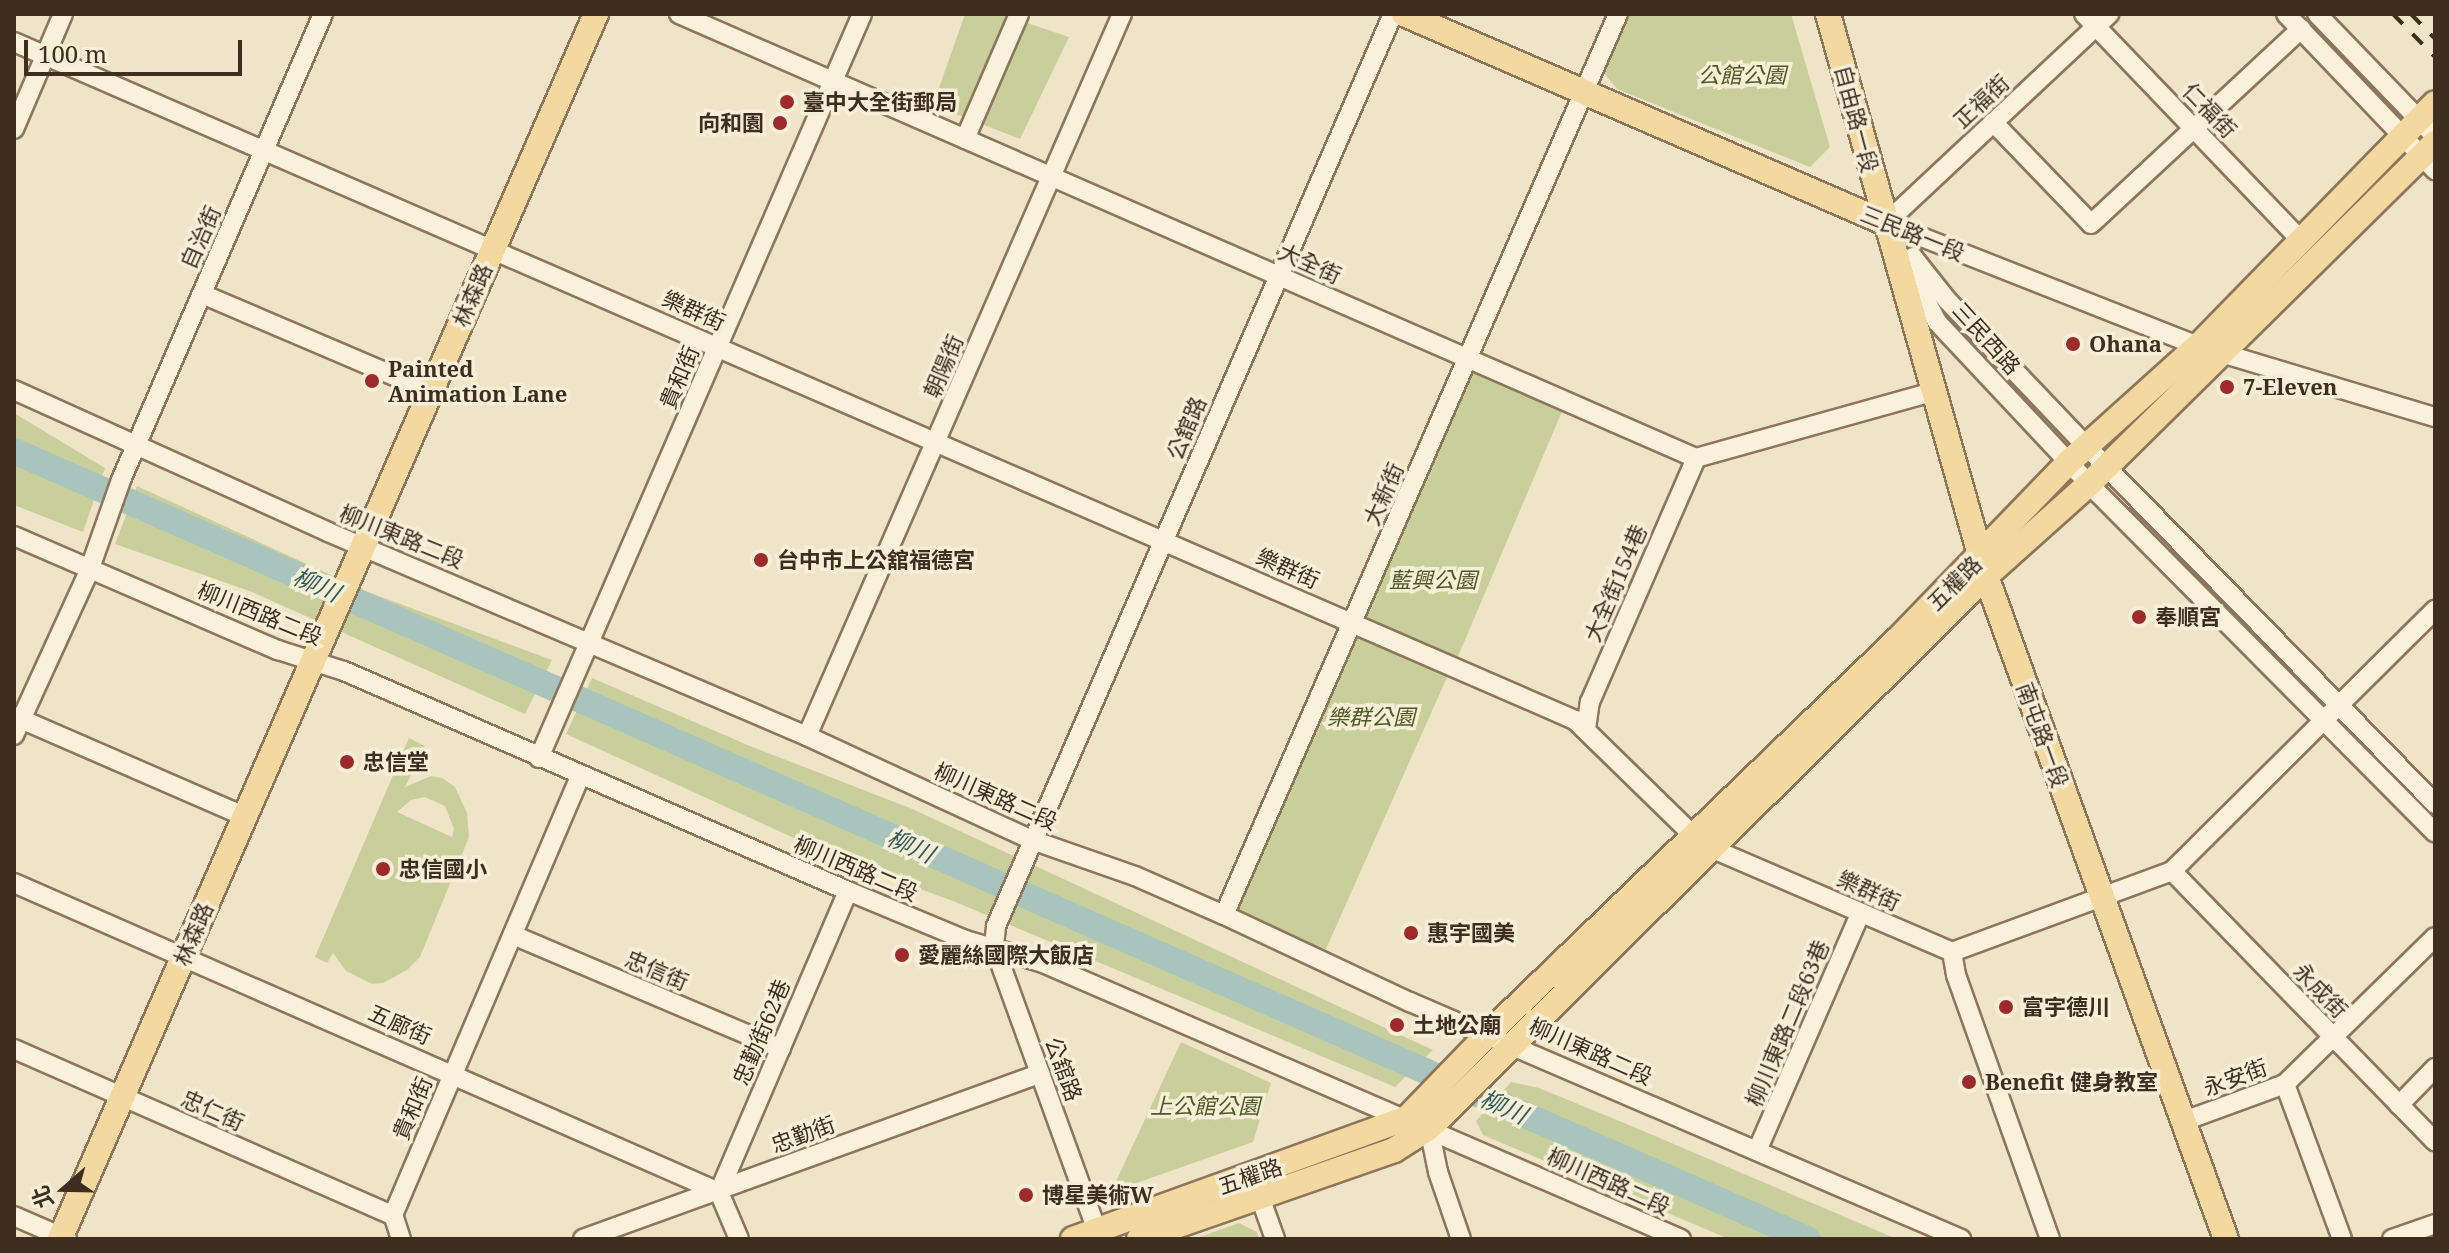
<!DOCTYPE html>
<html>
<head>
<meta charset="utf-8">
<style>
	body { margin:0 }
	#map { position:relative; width:2449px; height:1253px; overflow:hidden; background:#f0e4c8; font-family:"Noto Serif","Noto Sans TC",serif }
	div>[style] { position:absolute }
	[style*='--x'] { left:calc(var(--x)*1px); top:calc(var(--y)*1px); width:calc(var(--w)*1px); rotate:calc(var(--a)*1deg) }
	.green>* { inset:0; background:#c9cf9b; transform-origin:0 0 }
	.river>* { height:26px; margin:-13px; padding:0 13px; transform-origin:13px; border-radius:13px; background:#a9c4bc }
	.roads { filter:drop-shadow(2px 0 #8d765c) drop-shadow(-2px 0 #8d765c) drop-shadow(0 2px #8d765c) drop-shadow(0 -2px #8d765c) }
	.minor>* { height:18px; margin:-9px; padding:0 9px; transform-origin:9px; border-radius:9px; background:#faf1dc }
	.major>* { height:24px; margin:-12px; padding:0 12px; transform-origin:12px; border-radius:12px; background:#f3d9a0 }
	.rail>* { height:4px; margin-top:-2px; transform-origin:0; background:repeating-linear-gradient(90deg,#3d2e20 0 14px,transparent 0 28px) }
	.dots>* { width:22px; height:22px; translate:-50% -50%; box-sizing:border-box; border:4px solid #f7eed8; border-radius:50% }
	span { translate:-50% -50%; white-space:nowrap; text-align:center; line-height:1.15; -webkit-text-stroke:7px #f7eed8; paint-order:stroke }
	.park-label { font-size:22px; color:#4d5a26; font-style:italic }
	.street-label { font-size:22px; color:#3d2e20 }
	.poi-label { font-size:22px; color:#3d2e20; font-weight:700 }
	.left { translate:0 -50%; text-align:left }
	.right { translate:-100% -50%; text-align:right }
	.water-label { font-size:24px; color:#2f5d5a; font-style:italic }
	.frame { position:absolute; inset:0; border:16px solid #3d2e20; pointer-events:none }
	.north { position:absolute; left:24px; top:1149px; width:80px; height:80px; -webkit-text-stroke:6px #f7eed8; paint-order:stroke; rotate:250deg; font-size:22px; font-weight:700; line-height:32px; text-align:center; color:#3d2e20 }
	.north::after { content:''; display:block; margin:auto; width:28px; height:36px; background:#3d2e20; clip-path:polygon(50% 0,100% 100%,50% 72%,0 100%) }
	.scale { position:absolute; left:24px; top:40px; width:218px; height:36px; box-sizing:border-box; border:4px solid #3d2e20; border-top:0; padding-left:10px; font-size:24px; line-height:28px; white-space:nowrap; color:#3d2e20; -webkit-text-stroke:6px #f7eed8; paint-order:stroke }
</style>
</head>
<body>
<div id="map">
	<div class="green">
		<div style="clip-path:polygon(965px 14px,1000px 14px,1069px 37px,1020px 139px,933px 105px)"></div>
		<div style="clip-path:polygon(1615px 14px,1791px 14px,1830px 147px,1810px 167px,1617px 89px,1600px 68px)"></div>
		<div style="left:1472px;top:365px;width:101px;height:279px;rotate:23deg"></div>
		<div style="clip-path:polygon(14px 413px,105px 468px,83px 532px,14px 505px)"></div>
		<div style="clip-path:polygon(137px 486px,368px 592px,552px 660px,525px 714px,252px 592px,115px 544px)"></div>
		<div style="left:1354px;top:628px;width:105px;height:306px;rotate:24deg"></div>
		<div style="clip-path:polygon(592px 678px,750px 746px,910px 808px,1433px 1050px,1395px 1087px,953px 901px,851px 864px,566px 734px)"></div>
		<div style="clip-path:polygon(evenodd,409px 738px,425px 746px,405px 787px,431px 776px,442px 778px,455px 787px,467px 813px,469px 837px,420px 957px,407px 970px,383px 983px,372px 984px,346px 971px,333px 953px,327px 963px,315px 957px,409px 738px,425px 797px,445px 806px,454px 829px,452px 837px,397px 812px,411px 800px,425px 797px)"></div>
		<div style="clip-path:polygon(1181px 1042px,1271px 1083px,1253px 1142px,1111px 1192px)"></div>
		<div style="clip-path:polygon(1511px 1082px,1539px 1088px,1629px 1125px,1897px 1239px,1729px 1239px,1483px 1135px,1476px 1121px)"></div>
		<div style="clip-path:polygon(1239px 1223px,1257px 1232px,1259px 1239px,1194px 1239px)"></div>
	</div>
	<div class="river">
		<div style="--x:14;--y:451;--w:1959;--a:23.72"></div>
	</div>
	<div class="roads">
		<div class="minor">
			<div style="--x:679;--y:14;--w:1110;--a:23.59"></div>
			<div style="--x:1696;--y:458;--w:246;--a:-15.6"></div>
			<div style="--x:2084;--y:14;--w:313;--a:46.2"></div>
			<div style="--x:2286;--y:14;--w:216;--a:46.3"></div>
			<div style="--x:2317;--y:14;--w:170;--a:46"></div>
			<div style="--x:14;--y:42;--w:1702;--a:23.48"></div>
			<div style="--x:1575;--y:720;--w:168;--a:44.3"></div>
			<div style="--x:1695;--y:837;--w:22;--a:34"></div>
			<div style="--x:1713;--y:849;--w:260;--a:23.3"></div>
			<div style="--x:1952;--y:952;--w:234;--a:-20.2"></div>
			<div style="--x:2172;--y:871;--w:371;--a:-44.8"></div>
			<div style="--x:1993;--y:122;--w:141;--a:46.1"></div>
			<div style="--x:2091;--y:224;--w:287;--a:-42.9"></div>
			<div style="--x:14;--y:129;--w:125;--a:-66.9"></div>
			<div style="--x:965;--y:139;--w:136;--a:-66.6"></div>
			<div style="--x:1886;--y:223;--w:335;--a:21.5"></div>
			<div style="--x:2198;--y:346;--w:247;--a:16.7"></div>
			<div style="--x:1886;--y:223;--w:306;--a:-43.1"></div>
			<div style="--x:1913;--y:257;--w:55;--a:51.7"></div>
			<div style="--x:1947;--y:300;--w:203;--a:46.4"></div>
			<div style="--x:2087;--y:447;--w:499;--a:45.7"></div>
			<div style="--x:1904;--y:258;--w:72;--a:62.7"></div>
			<div style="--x:1937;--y:322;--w:222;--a:46.8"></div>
			<div style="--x:2089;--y:484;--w:491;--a:45.2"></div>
			<div style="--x:202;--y:294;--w:216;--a:23.1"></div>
			<div style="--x:401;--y:379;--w:33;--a:11"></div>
			<div style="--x:14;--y:390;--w:345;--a:24.3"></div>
			<div style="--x:328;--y:532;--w:521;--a:23.07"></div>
			<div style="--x:807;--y:736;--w:248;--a:24.8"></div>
			<div style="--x:1032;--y:840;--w:109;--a:19.3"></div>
			<div style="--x:1135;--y:876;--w:97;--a:23.7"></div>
			<div style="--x:1224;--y:915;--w:205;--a:25.1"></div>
			<div style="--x:1410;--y:1002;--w:600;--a:23.27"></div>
			<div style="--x:14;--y:536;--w:288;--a:23.4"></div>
			<div style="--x:278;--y:650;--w:69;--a:17.7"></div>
			<div style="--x:344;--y:671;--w:550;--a:23.58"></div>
			<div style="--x:848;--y:891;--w:128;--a:22.6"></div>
			<div style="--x:966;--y:940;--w:80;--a:16.6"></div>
			<div style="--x:1043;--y:963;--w:695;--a:23.39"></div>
			<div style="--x:14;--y:716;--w:251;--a:23.5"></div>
			<div style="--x:1586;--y:729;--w:27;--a:-82"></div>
			<div style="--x:1590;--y:702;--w:266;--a:-66.5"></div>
			<div style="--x:14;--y:735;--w:180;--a:-65.4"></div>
			<div style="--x:89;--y:571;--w:96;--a:-70.6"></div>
			<div style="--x:121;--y:480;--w:508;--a:-66.56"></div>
			<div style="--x:807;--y:736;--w:788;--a:-66.43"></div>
			<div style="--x:539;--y:758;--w:811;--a:-66.53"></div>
			<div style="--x:2172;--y:871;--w:377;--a:45.8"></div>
			<div style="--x:14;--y:883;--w:770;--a:23.67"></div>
			<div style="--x:719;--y:1192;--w:51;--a:66.9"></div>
			<div style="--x:1224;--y:915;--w:983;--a:-66.38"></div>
			<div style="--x:513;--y:935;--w:291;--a:23"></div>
			<div style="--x:1952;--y:952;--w:23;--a:80"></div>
			<div style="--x:1956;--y:975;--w:280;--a:70.4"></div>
			<div style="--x:14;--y:1049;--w:414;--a:23.7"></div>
			<div style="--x:2285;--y:1084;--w:165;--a:69.8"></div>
			<div style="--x:2399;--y:1105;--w:52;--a:-45.8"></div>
			<div style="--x:2184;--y:1121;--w:108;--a:-20.1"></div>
			<div style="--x:2285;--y:1084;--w:210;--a:-44.4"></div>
			<div style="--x:1429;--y:1128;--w:45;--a:78.4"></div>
			<div style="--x:1438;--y:1172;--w:71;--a:71.1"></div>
			<div style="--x:1757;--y:1151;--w:258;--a:-66.5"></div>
			<div style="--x:719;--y:1192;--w:327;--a:-66.8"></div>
			<div style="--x:1260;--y:1197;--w:45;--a:70.3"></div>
			<div style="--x:14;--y:1216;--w:58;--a:23.5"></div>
			<div style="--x:401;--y:1239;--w:25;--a:-108"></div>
			<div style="--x:393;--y:1215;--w:478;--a:-66.9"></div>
			<div style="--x:583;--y:1239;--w:486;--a:-19.9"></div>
			<div style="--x:1100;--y:1239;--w:312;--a:-109.9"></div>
			<div style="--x:994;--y:946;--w:20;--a:-84"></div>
			<div style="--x:996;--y:926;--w:995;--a:-66.48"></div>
			<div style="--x:2392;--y:1239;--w:46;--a:-19.2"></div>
		</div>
		<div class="major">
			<div style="--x:1404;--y:14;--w:525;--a:23.44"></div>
			<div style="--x:1828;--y:14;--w:584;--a:74.3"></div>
			<div style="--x:1986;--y:576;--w:705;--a:70.1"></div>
			<div style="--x:60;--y:1239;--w:1337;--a:-66.37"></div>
			<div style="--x:1073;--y:1239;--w:355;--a:-19.9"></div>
			<div style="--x:1407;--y:1118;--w:118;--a:-46"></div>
			<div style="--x:1489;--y:1033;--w:568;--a:-43.93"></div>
			<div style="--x:1898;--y:639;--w:246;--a:-46"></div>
			<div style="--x:2069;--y:462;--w:173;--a:-42"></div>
			<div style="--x:2198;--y:346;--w:339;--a:-45.7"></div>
			<div style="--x:1139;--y:1239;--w:270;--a:-19.2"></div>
			<div style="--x:1394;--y:1150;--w:41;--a:-32.2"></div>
			<div style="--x:1429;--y:1128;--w:784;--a:-44.74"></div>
			<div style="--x:1986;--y:576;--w:138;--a:-41.8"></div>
			<div style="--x:2089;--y:484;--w:486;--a:-44.6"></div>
		</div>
	</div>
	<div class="rail">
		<div style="--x:2393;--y:14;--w:60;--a:45.7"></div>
		<div style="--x:2411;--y:14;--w:35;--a:46"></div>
	</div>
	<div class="dots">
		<div style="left:787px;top:102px;background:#9e2a2b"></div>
		<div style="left:780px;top:123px;background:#9e2a2b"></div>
		<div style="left:2073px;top:344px;background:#9e2a2b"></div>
		<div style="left:372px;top:381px;background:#9e2a2b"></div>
		<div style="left:2227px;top:387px;background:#9e2a2b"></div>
		<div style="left:761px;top:560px;background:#9e2a2b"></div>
		<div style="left:2139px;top:617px;background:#9e2a2b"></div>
		<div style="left:347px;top:762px;background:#9e2a2b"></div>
		<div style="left:383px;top:869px;background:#9e2a2b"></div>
		<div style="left:1411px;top:933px;background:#9e2a2b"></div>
		<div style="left:902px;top:955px;background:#9e2a2b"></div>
		<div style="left:2006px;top:1007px;background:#9e2a2b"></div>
		<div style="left:1397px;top:1025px;background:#9e2a2b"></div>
		<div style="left:1969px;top:1082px;background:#9e2a2b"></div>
		<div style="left:1026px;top:1195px;background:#9e2a2b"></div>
	</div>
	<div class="park-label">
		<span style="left:1742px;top:75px">公館公園</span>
		<span style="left:1433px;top:580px">藍興公園</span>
		<span style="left:1371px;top:717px">樂群公園</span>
		<span style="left:1205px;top:1106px">上公館公園</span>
	</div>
	<div class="street-label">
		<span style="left:1981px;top:101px;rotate:-43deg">正福街</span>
		<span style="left:2210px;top:110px;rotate:46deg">仁福街</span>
		<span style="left:1857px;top:119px;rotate:75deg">自由路一段</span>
		<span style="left:1913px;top:233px;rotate:22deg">三民路一段</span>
		<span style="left:200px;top:237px;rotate:-66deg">自治街</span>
		<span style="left:1310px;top:263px;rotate:24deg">大全街</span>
		<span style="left:472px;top:295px;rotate:-67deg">林森路</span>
		<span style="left:694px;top:310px;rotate:24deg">樂群街</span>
		<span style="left:1987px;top:338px;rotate:48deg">三民西路</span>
		<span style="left:943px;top:366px;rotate:-67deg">朝陽街</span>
		<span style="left:679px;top:377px;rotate:-67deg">貴和街</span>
		<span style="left:1186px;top:428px;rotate:-67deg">公舘路</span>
		<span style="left:1383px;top:494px;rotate:-66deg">大新街</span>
		<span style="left:402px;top:536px;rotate:22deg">柳川東路二段</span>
		<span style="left:1288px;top:568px;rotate:24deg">樂群街</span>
		<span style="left:1615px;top:583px;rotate:-67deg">大全街154巷</span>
		<span style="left:1954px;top:583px;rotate:-45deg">五權路</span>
		<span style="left:260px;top:613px;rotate:22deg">柳川西路二段</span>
		<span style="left:2043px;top:735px;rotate:70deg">南屯路一段</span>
		<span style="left:996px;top:796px;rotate:24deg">柳川東路二段</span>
		<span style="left:856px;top:868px;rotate:23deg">柳川西路二段</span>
		<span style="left:1869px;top:890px;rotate:24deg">樂群街</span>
		<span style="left:193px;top:934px;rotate:-67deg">林森路</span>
		<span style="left:657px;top:970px;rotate:23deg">忠信街</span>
		<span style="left:2321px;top:990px;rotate:46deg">永成街</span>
		<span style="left:1787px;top:1023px;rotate:-67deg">柳川東路二段63巷</span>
		<span style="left:400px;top:1024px;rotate:24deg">五廊街</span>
		<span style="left:761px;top:1032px;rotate:-67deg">忠勤街62巷</span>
		<span style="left:1591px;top:1051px;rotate:24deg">柳川東路二段</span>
		<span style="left:1064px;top:1069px;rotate:70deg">公舘路</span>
		<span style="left:2235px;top:1077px;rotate:-20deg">永安街</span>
		<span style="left:412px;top:1108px;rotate:-67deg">貴和街</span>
		<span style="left:213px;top:1110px;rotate:24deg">忠仁街</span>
		<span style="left:803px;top:1134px;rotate:-20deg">忠勤街</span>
		<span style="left:1250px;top:1176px;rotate:-19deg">五權路</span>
		<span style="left:1609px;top:1181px;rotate:24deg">柳川西路二段</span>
	</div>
	<div class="poi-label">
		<span class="left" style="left:803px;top:102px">臺中大全街郵局</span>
		<span class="right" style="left:764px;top:123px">向和園</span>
		<span class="left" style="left:2089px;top:344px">Ohana</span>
		<span class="left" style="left:388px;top:381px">Painted<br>Animation Lane</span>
		<span class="left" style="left:2243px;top:387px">7-Eleven</span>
		<span class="left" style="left:777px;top:560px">台中市上公舘福德宮</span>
		<span class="left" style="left:2155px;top:617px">奉順宮</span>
		<span class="left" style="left:363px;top:762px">忠信堂</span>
		<span class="left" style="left:399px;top:869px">忠信國小</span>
		<span class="left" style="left:1427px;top:933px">惠宇國美</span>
		<span class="left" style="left:918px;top:955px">愛麗絲國際大飯店</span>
		<span class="left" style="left:2022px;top:1007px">富宇德川</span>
		<span class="left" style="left:1413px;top:1025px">土地公廟</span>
		<span class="left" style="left:1985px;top:1082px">Benefit 健身教室</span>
		<span class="left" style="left:1042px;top:1195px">博星美術W</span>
	</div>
	<div class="water-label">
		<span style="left:317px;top:584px;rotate:24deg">柳川</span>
		<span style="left:911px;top:845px;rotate:24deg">柳川</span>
		<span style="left:1504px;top:1106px;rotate:24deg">柳川</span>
	</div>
	<div class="frame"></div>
	<div class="north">北</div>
	<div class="scale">100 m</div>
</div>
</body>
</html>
